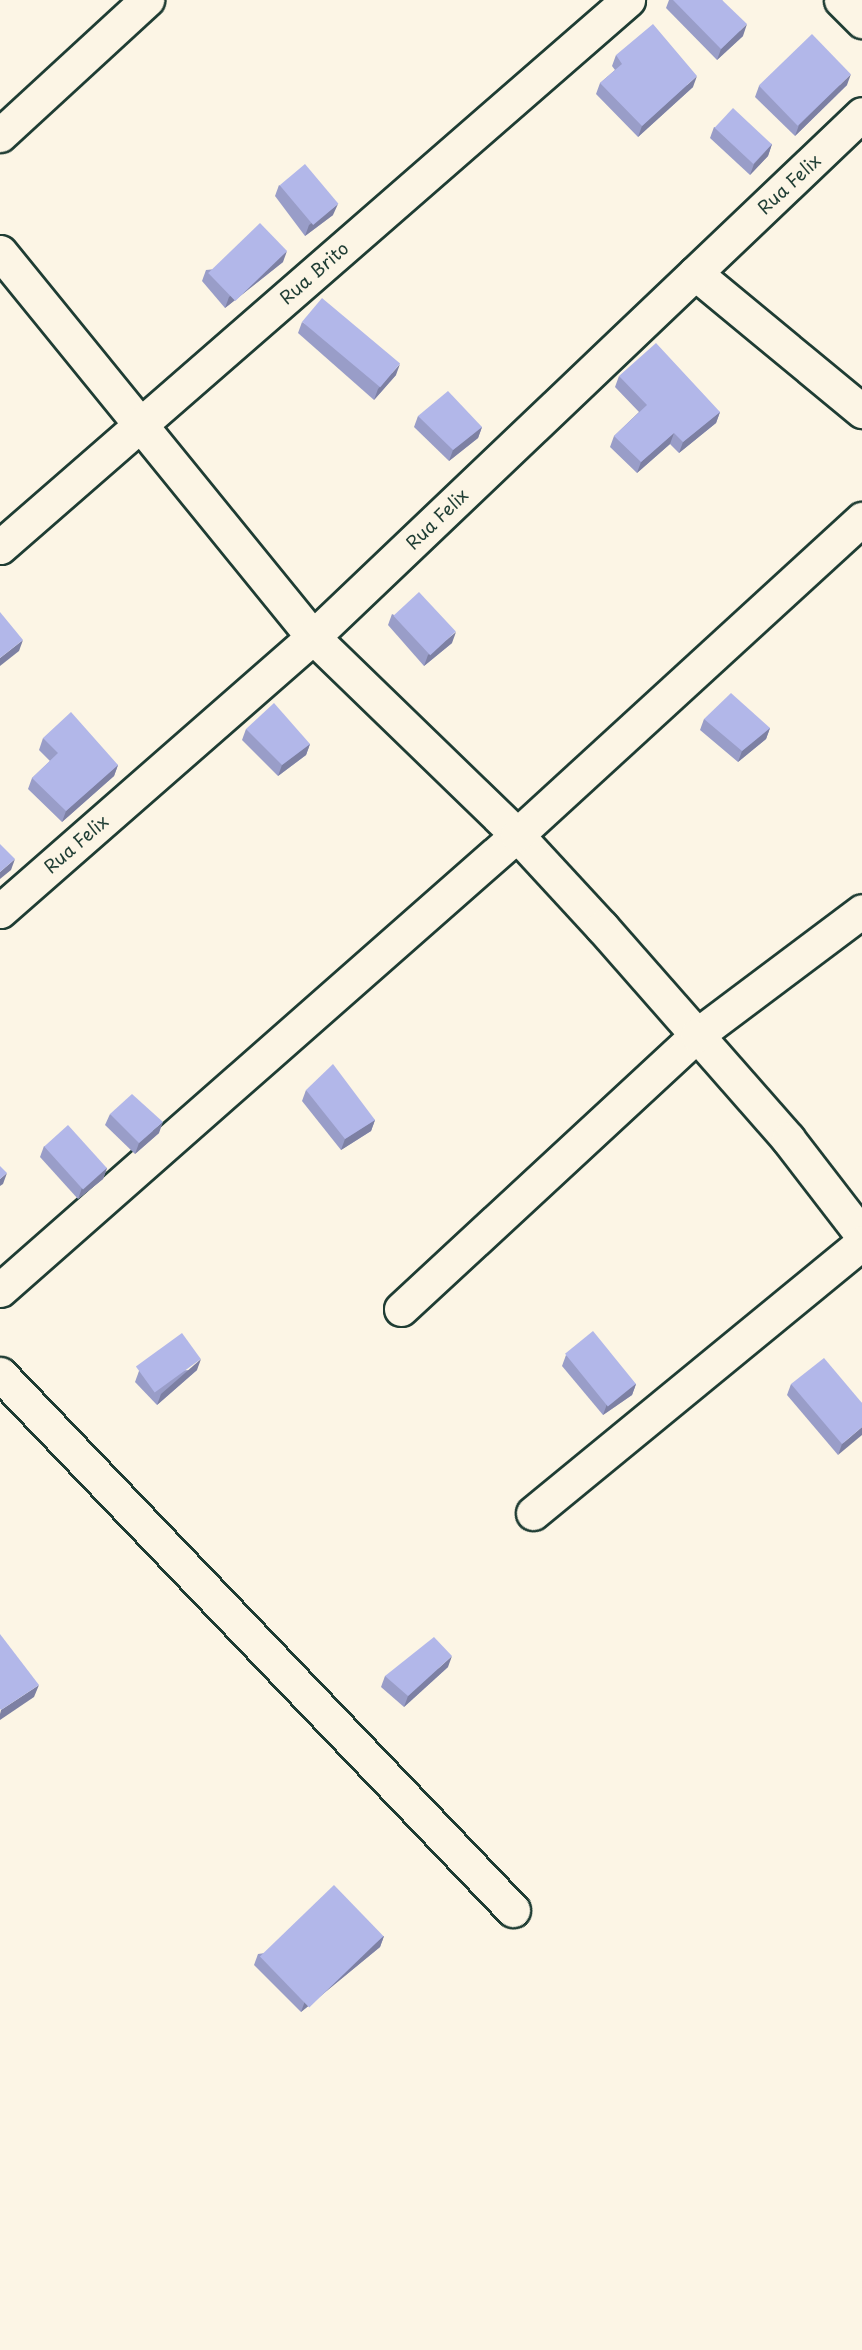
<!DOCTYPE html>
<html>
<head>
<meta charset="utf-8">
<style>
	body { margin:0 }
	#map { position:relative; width:862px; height:2350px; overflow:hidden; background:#fcf5e5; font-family:"Playpen Sans",sans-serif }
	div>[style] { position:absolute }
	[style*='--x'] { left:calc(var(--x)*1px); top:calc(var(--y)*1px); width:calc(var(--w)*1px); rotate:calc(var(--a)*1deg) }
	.roads { filter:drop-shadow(2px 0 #1f3d34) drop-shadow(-2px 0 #1f3d34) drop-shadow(0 2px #1f3d34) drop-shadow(0 -2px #1f3d34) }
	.street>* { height:33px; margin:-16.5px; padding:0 16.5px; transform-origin:16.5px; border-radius:16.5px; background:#fcf5e5 }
	.wall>* { inset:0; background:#999dc8 }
	.shaded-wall>* { inset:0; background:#7d80a3 }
	.building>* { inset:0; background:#b2b7e9; transform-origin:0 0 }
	span { translate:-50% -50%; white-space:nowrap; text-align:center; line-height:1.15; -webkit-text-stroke:4.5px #fcf5e5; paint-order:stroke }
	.street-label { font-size:18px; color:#1f3d34 }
</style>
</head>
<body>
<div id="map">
	<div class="roads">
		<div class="street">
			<div style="--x:841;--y:0;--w:30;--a:45"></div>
			<div style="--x:0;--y:135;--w:200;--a:-42.6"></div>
			<div style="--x:0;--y:252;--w:496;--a:50.9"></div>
			<div style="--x:313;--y:637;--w:284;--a:44.1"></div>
			<div style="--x:517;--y:835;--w:125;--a:47.3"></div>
			<div style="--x:602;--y:927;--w:282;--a:48.7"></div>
			<div style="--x:788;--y:1139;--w:121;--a:52.4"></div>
			<div style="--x:695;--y:273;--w:217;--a:39.6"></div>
			<div style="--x:0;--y:547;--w:833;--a:-41.06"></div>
			<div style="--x:0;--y:911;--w:416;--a:-41.2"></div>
			<div style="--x:313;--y:637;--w:758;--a:-43.61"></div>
			<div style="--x:0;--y:1290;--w:689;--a:-41.35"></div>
			<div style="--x:517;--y:835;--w:468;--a:-42.5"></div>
			<div style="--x:401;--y:1309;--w:403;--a:-42.8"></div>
			<div style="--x:697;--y:1035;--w:206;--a:-36.9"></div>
			<div style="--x:0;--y:1374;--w:742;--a:46.26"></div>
			<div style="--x:533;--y:1513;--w:426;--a:-39.4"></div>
		</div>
	</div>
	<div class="wall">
		<div style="clip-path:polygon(669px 0,722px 0,743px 36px,717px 60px,666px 8px)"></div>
		<div style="clip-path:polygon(616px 55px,693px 87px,638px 137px,596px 94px,600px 83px,615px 70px,612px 66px)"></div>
		<div style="clip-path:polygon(847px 85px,795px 136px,755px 97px,759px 86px)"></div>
		<div style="clip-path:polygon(714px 127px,772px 144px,768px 156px,750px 175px,710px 138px)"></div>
		<div style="clip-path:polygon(279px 185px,333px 215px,305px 236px,275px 196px)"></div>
		<div style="clip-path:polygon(283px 262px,225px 308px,202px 281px,206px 270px)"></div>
		<div style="clip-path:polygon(302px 322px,396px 375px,374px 400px,298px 333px)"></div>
		<div style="clip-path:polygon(619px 376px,720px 412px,716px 423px,679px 453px,670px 444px,637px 473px,610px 447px,614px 436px,639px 412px,615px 387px)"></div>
		<div style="clip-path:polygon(418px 416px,482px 427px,478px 438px,449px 461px,414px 427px)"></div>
		<div style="clip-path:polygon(392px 614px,452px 643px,424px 666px,388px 625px)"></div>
		<div style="clip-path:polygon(704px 719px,770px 728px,766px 739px,738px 762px,700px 730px)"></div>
		<div style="clip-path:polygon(246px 729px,310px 744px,306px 755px,278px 776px,242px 740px)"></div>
		<div style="clip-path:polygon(43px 738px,118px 765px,114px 776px,62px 822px,28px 789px,32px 778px,50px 761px,39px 750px)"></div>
		<div style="clip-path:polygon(306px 1090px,375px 1120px,371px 1131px,341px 1150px,302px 1101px)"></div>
		<div style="clip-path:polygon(110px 1114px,159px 1133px,135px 1154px,105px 1125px)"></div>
		<div style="clip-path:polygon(44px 1146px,107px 1168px,103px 1179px,78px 1199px,40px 1157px)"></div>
		<div style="clip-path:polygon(566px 1355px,636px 1384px,632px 1395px,603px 1415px,562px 1366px)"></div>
		<div style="clip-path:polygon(197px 1370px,157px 1405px,135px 1382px,139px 1371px)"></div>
		<div style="clip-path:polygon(791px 1384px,862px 1403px,838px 1455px,787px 1395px)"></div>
		<div style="clip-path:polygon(448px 1667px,404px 1707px,381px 1687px,385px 1676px)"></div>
		<div style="clip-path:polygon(384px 1936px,380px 1947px,301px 2012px,254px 1965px,258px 1954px)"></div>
	</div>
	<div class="shaded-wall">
		<div style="clip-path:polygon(747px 24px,743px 36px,717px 60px,721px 49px)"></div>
		<div style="clip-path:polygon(851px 74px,847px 85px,795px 136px,799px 125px)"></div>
		<div style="clip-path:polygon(697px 76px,693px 87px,638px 137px,642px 126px)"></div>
		<div style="clip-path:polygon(772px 144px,768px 156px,750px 175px,754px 164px)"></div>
		<div style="clip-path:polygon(338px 204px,333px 215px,305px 236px,309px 225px)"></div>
		<div style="clip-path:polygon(287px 251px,283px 262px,225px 308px,229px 297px)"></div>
		<div style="clip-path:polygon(400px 364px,396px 375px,374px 400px,378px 389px)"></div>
		<div style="clip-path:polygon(720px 412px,716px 423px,679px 453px,683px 442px)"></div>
		<div style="clip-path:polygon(482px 427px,478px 438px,449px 461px,453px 450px)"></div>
		<div style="clip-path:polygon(674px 433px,670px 444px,637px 473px,641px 462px)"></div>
		<div style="clip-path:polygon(456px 632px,452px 643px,424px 666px,428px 655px)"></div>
		<div style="clip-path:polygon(23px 640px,19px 651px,0 666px,0 658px)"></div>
		<div style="clip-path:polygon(770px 728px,766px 739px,738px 762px,742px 751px)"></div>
		<div style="clip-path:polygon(310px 744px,306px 755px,278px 776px,282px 765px)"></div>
		<div style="clip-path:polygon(118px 765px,114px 776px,62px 822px,66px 811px)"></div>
		<div style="clip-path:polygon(15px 859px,11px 870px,0 879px,0 872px)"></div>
		<div style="clip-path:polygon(375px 1120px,371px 1131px,341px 1150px,345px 1139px)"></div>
		<div style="clip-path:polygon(163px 1122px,159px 1133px,135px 1154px,139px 1143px)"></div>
		<div style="clip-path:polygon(107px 1168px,103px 1179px,78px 1199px,82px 1188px)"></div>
		<div style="clip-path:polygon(7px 1173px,3px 1184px,0 1186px,0 1179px)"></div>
		<div style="clip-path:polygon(201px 1359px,197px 1370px,157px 1405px,161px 1394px)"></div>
		<div style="clip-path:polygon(636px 1384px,632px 1395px,603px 1415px,607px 1404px)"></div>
		<div style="clip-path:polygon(862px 1427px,862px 1435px,838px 1455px,842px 1444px)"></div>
		<div style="clip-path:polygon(452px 1656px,448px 1667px,404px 1707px,408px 1696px)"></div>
		<div style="clip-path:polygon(39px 1685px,34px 1697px,0 1720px,0 1714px,1px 1710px)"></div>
		<div style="clip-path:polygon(384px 1936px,380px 1947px,301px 2012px,305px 2001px)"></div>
	</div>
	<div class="building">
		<div style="clip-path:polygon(673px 0,722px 0,747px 24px,721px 49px)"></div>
		<div style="clip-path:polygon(653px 24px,697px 76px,642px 126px,600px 83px,622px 64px,616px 55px)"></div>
		<div style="left:812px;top:34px;width:56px;height:74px;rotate:46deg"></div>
		<div style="left:733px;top:108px;width:53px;height:27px;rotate:43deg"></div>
		<div style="left:305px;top:164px;width:52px;height:33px;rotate:50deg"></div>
		<div style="left:260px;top:223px;width:39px;height:72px;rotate:46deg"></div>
		<div style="left:322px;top:298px;width:102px;height:31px;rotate:40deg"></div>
		<div style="clip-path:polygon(656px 343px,720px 412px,683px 442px,674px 433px,641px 462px,614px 436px,647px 405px,619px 376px)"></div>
		<div style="clip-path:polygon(448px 391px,482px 427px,453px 450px,418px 416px)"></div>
		<div style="left:419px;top:592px;width:54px;height:35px;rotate:47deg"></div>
		<div style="clip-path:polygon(0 612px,23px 640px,0 658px)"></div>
		<div style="clip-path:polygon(731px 693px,770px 728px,742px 751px,704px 719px)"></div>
		<div style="clip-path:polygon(274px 703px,310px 744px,282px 765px,246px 729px)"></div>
		<div style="clip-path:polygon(71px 712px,118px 765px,66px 811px,32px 778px,58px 753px,43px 738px)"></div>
		<div style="clip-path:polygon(0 844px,15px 859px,0 872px)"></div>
		<div style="clip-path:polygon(333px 1064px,375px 1120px,345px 1139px,306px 1090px)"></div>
		<div style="clip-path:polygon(132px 1094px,163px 1122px,139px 1143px,110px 1114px)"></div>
		<div style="left:68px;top:1125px;width:58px;height:32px;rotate:48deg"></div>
		<div style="clip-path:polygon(0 1166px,7px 1173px,0 1179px)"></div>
		<div style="left:593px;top:1331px;width:68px;height:36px;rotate:51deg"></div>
		<div style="left:182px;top:1333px;width:32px;height:57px;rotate:54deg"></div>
		<div style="clip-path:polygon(824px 1358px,862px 1403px,862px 1427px,842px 1444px,791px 1384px)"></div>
		<div style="clip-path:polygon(0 1634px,39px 1685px,1px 1710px,0 1709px)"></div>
		<div style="clip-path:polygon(434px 1637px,452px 1656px,408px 1696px,385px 1676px)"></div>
		<div style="left:334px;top:1885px;width:71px;height:103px;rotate:46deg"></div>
	</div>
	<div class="street-label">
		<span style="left:789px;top:184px;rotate:-43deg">Rua Felix</span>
		<span style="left:314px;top:273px;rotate:-41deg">Rua Brito</span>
		<span style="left:437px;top:519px;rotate:-44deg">Rua Felix</span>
		<span style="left:76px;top:844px;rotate:-41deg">Rua Felix</span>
	</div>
</div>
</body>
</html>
